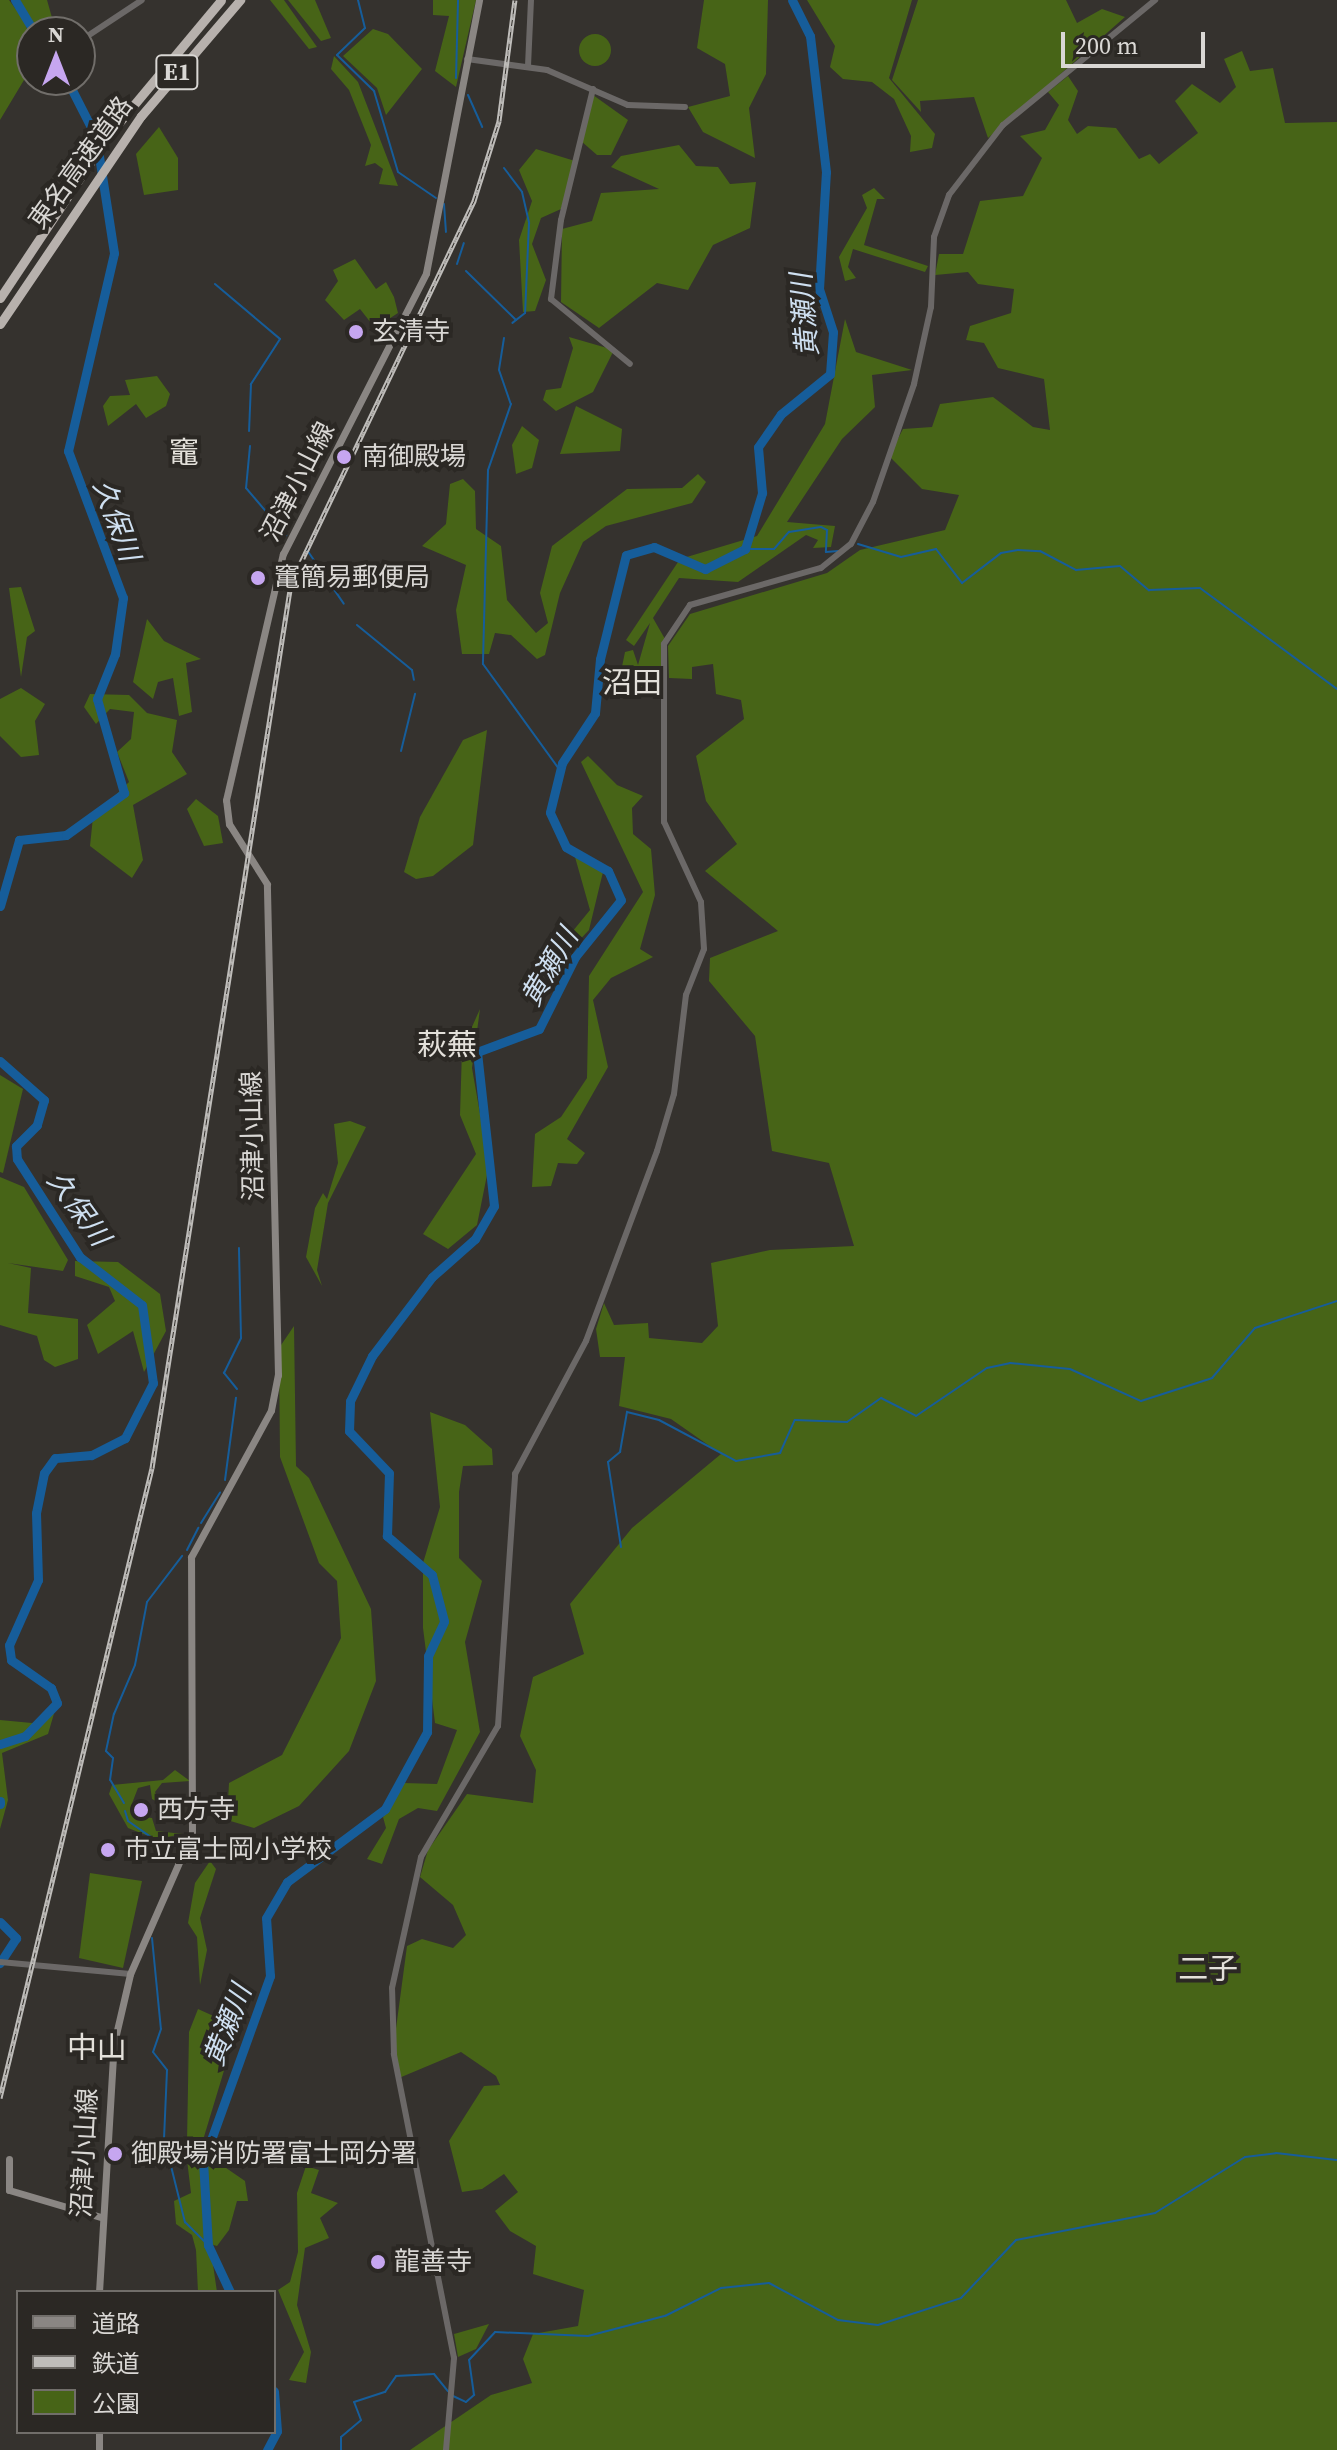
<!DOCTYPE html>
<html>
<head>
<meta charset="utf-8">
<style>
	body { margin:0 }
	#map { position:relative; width:1337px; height:2450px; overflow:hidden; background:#35322e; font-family:"Source Serif 4","Noto Sans JP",serif }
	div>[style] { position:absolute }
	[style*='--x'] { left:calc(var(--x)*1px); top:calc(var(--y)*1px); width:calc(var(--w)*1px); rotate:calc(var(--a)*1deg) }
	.green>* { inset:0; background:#476417 }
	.round { border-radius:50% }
	.stream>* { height:2px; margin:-1px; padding:0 1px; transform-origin:1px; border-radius:1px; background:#165d9a }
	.river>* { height:9px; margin:-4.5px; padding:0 4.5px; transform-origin:4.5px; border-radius:4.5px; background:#165d9a }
	.tertiary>* { height:6px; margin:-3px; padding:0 3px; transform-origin:3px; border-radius:3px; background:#6b6867 }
	.secondary>* { height:7px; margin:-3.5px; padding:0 3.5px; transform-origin:3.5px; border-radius:3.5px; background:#8a8683 }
	.motorway>* { height:9px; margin:-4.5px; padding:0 4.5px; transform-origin:4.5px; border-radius:4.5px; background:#b7b1ad }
	.rail>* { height:5px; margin-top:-2.5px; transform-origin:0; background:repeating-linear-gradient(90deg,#2b2824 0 6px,#bfbdba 0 12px); box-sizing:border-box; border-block:2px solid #bfbdba }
	.dots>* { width:22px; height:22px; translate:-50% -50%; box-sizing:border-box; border:4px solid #2b2824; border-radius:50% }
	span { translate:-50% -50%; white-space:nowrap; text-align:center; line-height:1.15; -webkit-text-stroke:8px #2b2824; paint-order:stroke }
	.shield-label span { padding:2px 6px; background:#2b2824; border:2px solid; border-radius:6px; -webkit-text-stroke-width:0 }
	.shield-label { font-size:24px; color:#d9d7d4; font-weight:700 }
	.street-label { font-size:26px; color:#d9d7d4 }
	.poi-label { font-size:26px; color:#d9d7d4 }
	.left { translate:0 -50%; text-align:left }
	.water-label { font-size:28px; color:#cedff0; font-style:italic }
	.quarter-label { font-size:30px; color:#e3e0da }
	.legend { position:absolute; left:16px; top:2290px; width:260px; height:144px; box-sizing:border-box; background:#2b2824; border:2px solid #716e6a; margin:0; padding:10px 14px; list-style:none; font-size:24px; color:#d9d7d4 }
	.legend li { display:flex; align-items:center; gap:16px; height:40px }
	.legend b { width:40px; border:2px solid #716e6a }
	.north { position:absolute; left:16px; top:16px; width:80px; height:80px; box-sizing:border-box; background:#2b2824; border:2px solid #716e6a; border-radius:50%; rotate:0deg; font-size:22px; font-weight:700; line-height:32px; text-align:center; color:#d9d7d4 }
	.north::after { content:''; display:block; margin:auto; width:28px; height:36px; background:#c6a6f0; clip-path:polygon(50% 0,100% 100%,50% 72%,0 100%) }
	.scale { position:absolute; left:1061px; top:32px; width:144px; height:36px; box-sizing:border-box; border:4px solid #d9d7d4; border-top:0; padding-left:10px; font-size:24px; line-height:28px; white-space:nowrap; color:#d9d7d4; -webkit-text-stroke:6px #2b2824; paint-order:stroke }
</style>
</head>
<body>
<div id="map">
	<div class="green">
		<div style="clip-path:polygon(0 0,9px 0,24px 20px,32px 44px,20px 64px,27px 75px,0 120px)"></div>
		<div style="clip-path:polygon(17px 0,47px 0,56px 32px,38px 32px)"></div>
		<div style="clip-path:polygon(270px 0,284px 0,317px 47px,309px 49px)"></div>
		<div style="clip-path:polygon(288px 0,315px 0,331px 38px,321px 41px)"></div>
		<div style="clip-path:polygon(433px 0,476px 0,456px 87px,435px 71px,449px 16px,433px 15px)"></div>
		<div style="clip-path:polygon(704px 0,768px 0,766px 74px,749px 108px,755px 158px,703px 132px,688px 107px,730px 96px,725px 64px,697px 48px)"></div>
		<div style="clip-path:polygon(807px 0,912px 0,889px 78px,935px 134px,932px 148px,910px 152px,911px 136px,894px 99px,872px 82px,843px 79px,830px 67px,835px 46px)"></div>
		<div style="clip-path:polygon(918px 0,1066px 0,1077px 23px,1102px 9px,1125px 17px,988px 138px,974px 97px,920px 101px,921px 112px,892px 80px)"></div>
		<div style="clip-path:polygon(373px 29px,388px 34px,422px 69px,386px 115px,377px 88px,343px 56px)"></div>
		<div class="round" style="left:579px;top:34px;width:32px;height:32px"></div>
		<div style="clip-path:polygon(1242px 51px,1250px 71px,1273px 68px,1285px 123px,1337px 122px,1337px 2450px,410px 2450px,491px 2395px,532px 2383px,523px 2359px,533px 2334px,578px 2326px,584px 2290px,533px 2274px,536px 2246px,510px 2231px,495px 2211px,518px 2192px,504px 2174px,482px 2189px,462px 2192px,449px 2141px,484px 2086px,500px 2085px,496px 2076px,461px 2052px,399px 2078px,395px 2036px,407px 1946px,422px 1939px,453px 1948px,466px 1935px,453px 1905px,420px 1877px,428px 1850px,467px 1794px,533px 1803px,536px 1770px,520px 1736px,533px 1677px,584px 1654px,570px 1604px,632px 1528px,721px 1454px,671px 1419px,619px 1406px,625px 1357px,600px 1357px,596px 1329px,604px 1303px,614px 1325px,648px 1323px,649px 1338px,702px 1343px,718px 1326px,711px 1263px,770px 1250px,854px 1246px,829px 1163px,772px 1151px,755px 1036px,709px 981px,710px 958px,778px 931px,705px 871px,737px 844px,706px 801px,696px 756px,744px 719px,741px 700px,716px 694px,713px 664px,692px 667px,692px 679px,669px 678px,668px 646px,690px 614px,827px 573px,860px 550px,945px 530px,959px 495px,922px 489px,889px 456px,903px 429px,932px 427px,940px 404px,993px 397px,1033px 427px,1050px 430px,1044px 379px,998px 368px,984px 343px,966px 340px,970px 326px,1011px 313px,1014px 289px,978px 284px,968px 272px,935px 275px,939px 254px,963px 254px,980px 201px,1023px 196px,1042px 158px,1020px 136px,1045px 130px,1059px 105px,1048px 92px,1068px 76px,1078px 91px,1068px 120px,1077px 134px,1088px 126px,1116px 128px,1139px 159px,1150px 154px,1159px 164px,1198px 133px,1175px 101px,1192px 84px,1220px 103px,1236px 87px,1224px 59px)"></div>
		<div style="clip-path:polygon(334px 56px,358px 82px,398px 186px,379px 184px,383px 169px,375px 163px,365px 166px,371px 145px,349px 90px,331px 69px)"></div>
		<div style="clip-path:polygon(593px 95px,628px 120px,611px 155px,597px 155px,581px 141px)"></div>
		<div style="clip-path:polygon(159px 127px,178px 158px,178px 190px,144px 195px,136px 154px)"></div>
		<div style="clip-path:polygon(679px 145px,696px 166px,718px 167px,730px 184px,756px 182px,750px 228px,713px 245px,688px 290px,657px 283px,599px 328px,561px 302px,562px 229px,592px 221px,601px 193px,659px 189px,611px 167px,621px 156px)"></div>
		<div style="clip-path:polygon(536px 149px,575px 161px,561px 209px,541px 218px,532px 244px,546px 280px,535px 311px,523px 312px,519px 240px,532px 201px,519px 170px)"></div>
		<div style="clip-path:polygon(874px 188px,885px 199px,877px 199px,864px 245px,928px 266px,925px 272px,853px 249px,848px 267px,856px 278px,845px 281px,839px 257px,867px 208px,862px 195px)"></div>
		<div style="clip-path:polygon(355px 259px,376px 289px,386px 282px,394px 297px,398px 313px,375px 328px,360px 309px,344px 320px,325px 300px,338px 281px,333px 270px)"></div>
		<div style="clip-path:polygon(845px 319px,856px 352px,912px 370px,872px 375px,875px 407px,842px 439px,787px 522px,835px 526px,831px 547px,813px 548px,818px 540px,806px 535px,738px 582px,679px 578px,653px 618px,665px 639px,659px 683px,649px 672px,640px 692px,618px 686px,625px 652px,633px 650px,638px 665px,650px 623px,634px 646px,626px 640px,680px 559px,757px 536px,825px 424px)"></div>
		<div style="clip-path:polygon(569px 337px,614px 350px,593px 392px,556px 411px,543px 400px,546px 390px,561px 388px,573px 348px)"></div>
		<div style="clip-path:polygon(157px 376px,170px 394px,166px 406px,146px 418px,136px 404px,108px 426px,103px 406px,110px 396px,130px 395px,125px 380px)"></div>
		<div style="clip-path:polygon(576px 406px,622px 429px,620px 451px,560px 454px)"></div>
		<div style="clip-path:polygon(522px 426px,539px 440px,532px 468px,516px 474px,512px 445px)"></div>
		<div style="clip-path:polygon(698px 474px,706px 482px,692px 503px,606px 526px,583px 542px,560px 593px,545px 655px,537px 659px,511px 635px,495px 633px,489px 654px,462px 654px,456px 610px,466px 565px,422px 546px,446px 524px,450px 484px,463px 479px,475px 491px,476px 529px,501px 546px,507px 600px,536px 633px,548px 623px,540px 593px,552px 546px,627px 489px,682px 488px)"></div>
		<div style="clip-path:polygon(21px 587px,35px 631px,27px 637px,21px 677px,9px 588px)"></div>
		<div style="clip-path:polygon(147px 619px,164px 641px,201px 659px,186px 663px,192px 712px,179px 716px,173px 678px,158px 682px,153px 699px,133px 682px)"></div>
		<div style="clip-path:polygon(21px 688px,45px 704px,35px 721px,39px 755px,21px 757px,0 736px,0 699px)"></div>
		<div style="clip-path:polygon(90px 694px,129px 695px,147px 713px,177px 720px,172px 752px,187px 774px,133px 805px,143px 860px,132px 878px,90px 846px,93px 817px,129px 782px,117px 752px,131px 739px,134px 712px,110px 709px,96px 724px,84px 707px)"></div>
		<div style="clip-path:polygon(487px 730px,473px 845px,433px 876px,416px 879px,404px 872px,420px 817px,463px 740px)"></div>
		<div style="clip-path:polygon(588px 756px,617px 785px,643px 796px,632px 808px,633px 834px,651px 849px,655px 895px,640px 949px,653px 957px,611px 978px,593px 1000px,608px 1067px,567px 1139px,585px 1153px,577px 1164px,558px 1163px,551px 1186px,532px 1187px,535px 1134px,561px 1117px,587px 1078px,589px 976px,643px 892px,581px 762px)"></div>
		<div style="clip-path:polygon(196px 799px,218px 816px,223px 843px,204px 846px,187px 809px)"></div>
		<div style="clip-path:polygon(573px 850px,603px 872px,589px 930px,553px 968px,531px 981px,521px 979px,550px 959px,590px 910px)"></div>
		<div style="clip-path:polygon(480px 1009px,472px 1068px,489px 1165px,477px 1225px,448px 1249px,423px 1234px,476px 1154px,460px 1115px,462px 1049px)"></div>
		<div style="clip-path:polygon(0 1075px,23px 1089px,3px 1173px,0 1172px)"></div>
		<div style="clip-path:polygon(350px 1121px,366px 1127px,328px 1203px,317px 1270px,322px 1286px,306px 1257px,315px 1208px,323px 1193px,327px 1199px,338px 1163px,334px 1124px)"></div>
		<div style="clip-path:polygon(0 1177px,24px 1187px,68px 1260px,63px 1271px,8px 1263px,31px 1268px,28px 1313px,78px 1319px,78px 1359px,55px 1367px,44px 1360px,37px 1336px,0 1325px)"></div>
		<div style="clip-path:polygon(75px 1261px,118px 1262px,160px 1294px,166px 1331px,144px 1372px,133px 1331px,98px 1354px,87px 1325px,115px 1301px,109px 1287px,75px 1276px)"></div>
		<div style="clip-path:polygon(294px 1326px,296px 1466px,309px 1478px,371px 1609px,376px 1681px,349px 1751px,299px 1806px,254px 1828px,227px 1820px,229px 1783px,282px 1755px,341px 1638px,337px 1581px,319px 1563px,280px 1457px,279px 1348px)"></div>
		<div style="clip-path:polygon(430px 1412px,465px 1425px,492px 1449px,493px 1465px,463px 1466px,459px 1492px,459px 1558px,482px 1581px,465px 1642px,480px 1732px,437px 1811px,418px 1808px,399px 1819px,382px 1864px,367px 1859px,386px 1828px,383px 1817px,404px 1783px,437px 1784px,457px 1730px,435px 1723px,423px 1628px,423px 1563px,440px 1507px)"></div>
		<div style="clip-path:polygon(58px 1700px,48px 1734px,2px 1753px,8px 1800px,0 1829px,0 1720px,32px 1723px,49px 1717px)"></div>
		<div style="clip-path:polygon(175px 1770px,190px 1781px,162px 1783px,155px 1792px,161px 1804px,152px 1799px,150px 1785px,138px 1788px,131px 1806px,135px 1816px,152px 1818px,156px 1831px,183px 1834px,156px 1839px,128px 1828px,109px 1794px,112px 1785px,163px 1780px)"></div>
		<div style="clip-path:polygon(210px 1861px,216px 1869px,200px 1918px,207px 1950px,200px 1985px,197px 1937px,188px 1923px,195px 1883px)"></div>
		<div style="clip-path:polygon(90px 1873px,142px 1881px,123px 1968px,79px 1958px)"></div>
		<div style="clip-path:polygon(226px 2002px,235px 2009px,211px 2045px,226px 2064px,200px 2150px,245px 2181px,248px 2201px,237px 2201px,229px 2230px,217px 2246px,210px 2244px,217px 2292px,198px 2292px,196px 2250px,192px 2235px,176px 2224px,174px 2201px,191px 2193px,187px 2160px,170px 2158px,168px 2147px,187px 2141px,189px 2032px,198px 2009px,218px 2018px)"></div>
		<div style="clip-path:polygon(306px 2166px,319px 2170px,311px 2193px,338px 2203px,320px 2218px,329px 2238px,305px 2248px,297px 2305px,311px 2352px,306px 2383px,289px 2380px,304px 2352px,278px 2290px,290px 2282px,298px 2252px,297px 2193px)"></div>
		<div style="clip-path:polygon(489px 2324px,476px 2349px,458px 2357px,454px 2334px)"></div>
	</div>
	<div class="stream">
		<div style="--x:358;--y:0;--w:29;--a:76"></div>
		<div style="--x:365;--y:28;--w:39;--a:136"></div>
		<div style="--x:337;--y:55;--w:52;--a:44.2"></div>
		<div style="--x:374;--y:91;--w:84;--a:73.5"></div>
		<div style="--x:398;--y:172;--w:46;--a:34.4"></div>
		<div style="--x:793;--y:1;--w:1;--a:-90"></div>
		<div style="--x:456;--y:78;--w:78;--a:-88.5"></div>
		<div style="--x:468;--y:95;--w:35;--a:66"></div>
		<div style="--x:504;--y:168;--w:30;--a:53"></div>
		<div style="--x:522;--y:192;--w:32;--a:77"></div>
		<div style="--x:529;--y:223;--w:90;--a:92.5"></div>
		<div style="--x:525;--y:313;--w:16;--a:142"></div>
		<div style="--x:444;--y:204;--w:28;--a:86"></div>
		<div style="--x:457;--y:264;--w:22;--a:-72"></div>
		<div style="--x:466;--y:271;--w:70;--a:44.4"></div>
		<div style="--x:215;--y:284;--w:85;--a:40.2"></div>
		<div style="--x:280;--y:339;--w:54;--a:122.8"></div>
		<div style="--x:251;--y:384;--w:47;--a:92.4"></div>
		<div style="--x:504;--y:338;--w:32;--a:99"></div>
		<div style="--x:499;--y:370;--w:36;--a:71"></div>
		<div style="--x:511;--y:404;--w:70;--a:109.2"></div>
		<div style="--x:488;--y:470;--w:194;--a:91.5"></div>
		<div style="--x:483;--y:664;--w:130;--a:54.1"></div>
		<div style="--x:250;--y:446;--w:42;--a:95.4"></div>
		<div style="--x:246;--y:488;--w:62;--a:49.6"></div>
		<div style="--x:858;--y:544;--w:45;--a:16.8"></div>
		<div style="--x:901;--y:557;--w:36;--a:-13"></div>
		<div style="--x:936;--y:549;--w:43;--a:52.6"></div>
		<div style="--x:962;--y:583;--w:49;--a:-37.6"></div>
		<div style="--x:1001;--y:553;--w:17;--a:-10"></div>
		<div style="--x:1018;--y:550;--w:22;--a:3"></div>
		<div style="--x:1040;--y:551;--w:41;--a:27.8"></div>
		<div style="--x:1076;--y:570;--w:44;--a:-5.2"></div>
		<div style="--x:1120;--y:566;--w:38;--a:40"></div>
		<div style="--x:1149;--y:590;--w:51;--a:-2.2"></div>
		<div style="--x:1200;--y:588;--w:170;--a:36.4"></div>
		<div style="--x:745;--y:549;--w:29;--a:0"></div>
		<div style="--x:774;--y:549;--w:23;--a:-49"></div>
		<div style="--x:789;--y:532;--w:32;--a:-9"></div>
		<div style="--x:821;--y:527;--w:7;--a:27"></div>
		<div style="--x:827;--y:530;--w:22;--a:93"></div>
		<div style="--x:826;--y:552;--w:12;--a:-5"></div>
		<div style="--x:307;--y:550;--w:65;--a:55.6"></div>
		<div style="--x:357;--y:625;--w:71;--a:39.3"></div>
		<div style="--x:412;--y:670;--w:10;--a:79"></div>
		<div style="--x:401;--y:751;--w:59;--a:-76.2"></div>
		<div style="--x:237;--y:1389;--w:21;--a:-129"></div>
		<div style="--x:224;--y:1373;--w:39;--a:-64"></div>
		<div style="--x:241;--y:1338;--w:90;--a:-91.3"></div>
		<div style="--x:225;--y:1480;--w:83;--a:-82.4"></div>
		<div style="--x:201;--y:1523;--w:36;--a:-58"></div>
		<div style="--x:621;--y:1547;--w:86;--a:-98.7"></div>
		<div style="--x:608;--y:1462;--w:16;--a:-40"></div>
		<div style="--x:620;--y:1452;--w:41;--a:-80.1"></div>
		<div style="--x:627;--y:1412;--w:33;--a:14"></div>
		<div style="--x:659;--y:1420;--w:87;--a:28"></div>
		<div style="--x:736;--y:1461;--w:45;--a:-10.3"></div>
		<div style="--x:780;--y:1453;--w:36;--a:-66"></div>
		<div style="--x:795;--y:1420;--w:52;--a:2.2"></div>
		<div style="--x:847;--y:1422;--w:42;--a:-35.2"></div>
		<div style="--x:881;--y:1398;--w:39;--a:27"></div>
		<div style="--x:916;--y:1416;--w:86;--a:-34.1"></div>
		<div style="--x:987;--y:1368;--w:24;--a:-12"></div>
		<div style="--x:1010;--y:1363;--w:60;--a:5.7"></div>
		<div style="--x:1070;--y:1369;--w:78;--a:24.3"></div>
		<div style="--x:1141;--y:1401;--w:75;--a:-17.9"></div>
		<div style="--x:1212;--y:1378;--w:66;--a:-49.3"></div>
		<div style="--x:1255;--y:1328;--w:86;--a:-18.2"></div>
		<div style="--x:187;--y:1550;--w:25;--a:-63"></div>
		<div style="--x:124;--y:1803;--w:27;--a:-121"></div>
		<div style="--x:110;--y:1780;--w:22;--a:-82"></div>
		<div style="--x:113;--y:1758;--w:10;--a:-135"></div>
		<div style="--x:106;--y:1751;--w:38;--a:-78"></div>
		<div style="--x:114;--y:1714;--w:53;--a:-66.8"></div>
		<div style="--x:135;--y:1665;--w:64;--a:-79.2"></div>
		<div style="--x:147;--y:1602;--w:58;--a:-52.7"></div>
		<div style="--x:125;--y:1811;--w:10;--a:73"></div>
		<div style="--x:128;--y:1821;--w:32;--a:35"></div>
		<div style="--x:152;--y:1938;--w:91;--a:84.4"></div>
		<div style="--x:161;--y:2029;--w:24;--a:109"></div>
		<div style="--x:153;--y:2052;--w:23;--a:52"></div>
		<div style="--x:167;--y:2070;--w:68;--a:92.5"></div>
		<div style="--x:164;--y:2138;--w:87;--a:76"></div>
		<div style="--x:185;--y:2222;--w:33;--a:45"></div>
		<div style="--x:453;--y:2396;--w:14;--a:25"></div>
		<div style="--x:466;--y:2402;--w:11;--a:-41"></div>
		<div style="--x:474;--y:2395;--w:35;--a:-98"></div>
		<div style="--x:469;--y:2360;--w:38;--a:-47"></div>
		<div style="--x:495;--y:2332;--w:93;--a:2.5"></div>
		<div style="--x:588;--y:2336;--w:80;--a:-14.6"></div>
		<div style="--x:665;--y:2316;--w:63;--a:-26.6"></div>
		<div style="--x:721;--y:2288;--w:48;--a:-5.9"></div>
		<div style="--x:769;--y:2283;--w:78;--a:28.2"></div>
		<div style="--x:838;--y:2320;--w:40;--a:7.1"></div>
		<div style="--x:878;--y:2325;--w:87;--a:-18"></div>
		<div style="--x:961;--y:2298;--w:80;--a:-46.5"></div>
		<div style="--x:1016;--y:2240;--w:142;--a:-11"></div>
		<div style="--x:1155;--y:2213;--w:106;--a:-31.9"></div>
		<div style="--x:1245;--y:2157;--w:31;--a:-7"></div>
		<div style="--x:1276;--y:2153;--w:61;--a:6.5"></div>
		<div style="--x:341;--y:2450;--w:13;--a:-90"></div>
		<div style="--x:341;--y:2437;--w:26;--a:-40"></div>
		<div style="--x:361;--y:2420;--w:19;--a:-111"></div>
		<div style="--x:354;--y:2402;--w:33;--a:-18"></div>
		<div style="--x:385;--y:2392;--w:19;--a:-55"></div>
		<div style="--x:396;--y:2376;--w:38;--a:-3"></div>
		<div style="--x:434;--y:2374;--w:22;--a:51"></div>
	</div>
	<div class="river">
		<div style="--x:15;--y:0;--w:37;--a:59"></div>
		<div style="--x:0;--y:906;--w:69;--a:-73.9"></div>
		<div style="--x:19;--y:840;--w:47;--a:-6.1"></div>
		<div style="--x:66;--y:835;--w:72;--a:-35.9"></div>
		<div style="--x:124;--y:793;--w:98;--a:-106"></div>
		<div style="--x:97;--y:699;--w:48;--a:-68.2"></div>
		<div style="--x:115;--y:654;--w:57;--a:-81.9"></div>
		<div style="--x:123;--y:598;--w:157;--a:-110.5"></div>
		<div style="--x:68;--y:451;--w:203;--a:-76.9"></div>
		<div style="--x:114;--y:253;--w:117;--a:-98.8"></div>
		<div style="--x:96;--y:137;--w:64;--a:-117"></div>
		<div style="--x:0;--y:1061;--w:59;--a:41.6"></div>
		<div style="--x:44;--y:1100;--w:26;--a:106"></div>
		<div style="--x:37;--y:1125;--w:30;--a:135"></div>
		<div style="--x:16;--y:1146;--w:13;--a:86"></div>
		<div style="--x:17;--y:1159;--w:117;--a:57.3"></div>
		<div style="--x:80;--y:1257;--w:78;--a:37.7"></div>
		<div style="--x:142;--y:1305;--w:79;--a:82"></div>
		<div style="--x:153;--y:1383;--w:62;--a:117"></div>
		<div style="--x:125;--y:1438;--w:38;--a:153"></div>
		<div style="--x:91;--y:1455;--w:36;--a:175"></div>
		<div style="--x:55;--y:1458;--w:19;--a:126"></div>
		<div style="--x:44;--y:1473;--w:41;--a:101.3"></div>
		<div style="--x:36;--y:1513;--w:67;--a:88.3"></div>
		<div style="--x:38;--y:1580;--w:71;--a:114"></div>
		<div style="--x:9;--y:1645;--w:15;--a:82"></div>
		<div style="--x:11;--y:1660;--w:49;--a:35"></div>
		<div style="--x:51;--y:1688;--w:16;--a:68"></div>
		<div style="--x:57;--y:1703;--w:46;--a:134.1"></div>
		<div style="--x:25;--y:1736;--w:26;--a:162"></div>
		<div style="--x:0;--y:1801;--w:3;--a:90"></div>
		<div style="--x:0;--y:1922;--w:23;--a:45"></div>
		<div style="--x:16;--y:1938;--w:30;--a:123"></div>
		<div style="--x:230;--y:2292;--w:52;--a:-115.1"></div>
		<div style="--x:208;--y:2245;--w:83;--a:-93.4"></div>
		<div style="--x:203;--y:2162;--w:198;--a:-70.2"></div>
		<div style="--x:270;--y:1976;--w:58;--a:-93.9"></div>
		<div style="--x:266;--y:1918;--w:42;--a:-59.7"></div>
		<div style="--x:287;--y:1882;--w:122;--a:-36.7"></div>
		<div style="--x:385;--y:1809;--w:88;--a:-61.4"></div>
		<div style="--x:427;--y:1732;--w:76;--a:-89.2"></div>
		<div style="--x:428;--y:1656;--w:38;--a:-65"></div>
		<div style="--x:444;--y:1621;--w:48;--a:-104.6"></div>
		<div style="--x:432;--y:1575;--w:60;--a:-139.1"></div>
		<div style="--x:387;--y:1536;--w:63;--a:-88.2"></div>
		<div style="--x:389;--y:1473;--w:58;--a:-133.6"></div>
		<div style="--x:349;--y:1431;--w:30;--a:-88"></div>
		<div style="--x:350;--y:1401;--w:50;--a:-63.9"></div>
		<div style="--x:372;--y:1356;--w:99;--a:-52.8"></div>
		<div style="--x:432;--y:1277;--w:57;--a:-41.5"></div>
		<div style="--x:475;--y:1239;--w:38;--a:-60"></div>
		<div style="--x:494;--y:1206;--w:155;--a:-96.3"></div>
		<div style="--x:477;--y:1052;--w:66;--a:-20.4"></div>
		<div style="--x:539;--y:1029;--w:80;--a:-63.4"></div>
		<div style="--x:575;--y:957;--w:73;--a:-51.1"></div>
		<div style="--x:621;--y:900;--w:32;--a:-114"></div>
		<div style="--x:608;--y:871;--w:48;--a:-150.3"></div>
		<div style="--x:566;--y:847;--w:38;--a:-115"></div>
		<div style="--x:550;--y:812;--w:50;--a:-76.2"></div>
		<div style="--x:562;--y:763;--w:60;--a:-56.6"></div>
		<div style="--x:595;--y:713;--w:54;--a:-84.7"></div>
		<div style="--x:600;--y:659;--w:107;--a:-76"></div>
		<div style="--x:626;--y:555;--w:29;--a:-16"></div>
		<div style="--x:654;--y:547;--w:56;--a:23.3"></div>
		<div style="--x:705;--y:569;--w:45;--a:-26.6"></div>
		<div style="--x:745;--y:549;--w:59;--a:-73.1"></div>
		<div style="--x:762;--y:493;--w:46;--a:-95"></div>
		<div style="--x:758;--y:447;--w:40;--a:-55.1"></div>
		<div style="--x:781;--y:414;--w:63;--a:-39.2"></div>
		<div style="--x:830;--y:374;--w:42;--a:-85.9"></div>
		<div style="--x:833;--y:332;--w:45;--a:-108"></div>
		<div style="--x:819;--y:289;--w:117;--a:-86.6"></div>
		<div style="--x:826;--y:172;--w:137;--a:-96.7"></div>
		<div style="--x:810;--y:36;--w:40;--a:-116.6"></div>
		<div style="--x:267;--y:2450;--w:21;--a:-62"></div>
		<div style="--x:277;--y:2431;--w:40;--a:-94.3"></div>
	</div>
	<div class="tertiary">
		<div style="--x:80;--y:41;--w:74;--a:-33.5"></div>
		<div style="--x:467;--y:59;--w:81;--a:7.8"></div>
		<div style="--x:547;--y:70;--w:88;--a:23.4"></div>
		<div style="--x:628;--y:105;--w:57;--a:2"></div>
		<div style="--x:528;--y:66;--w:66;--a:-87.4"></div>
		<div style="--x:593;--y:89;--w:135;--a:103.7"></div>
		<div style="--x:561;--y:220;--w:80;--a:97.2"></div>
		<div style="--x:551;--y:299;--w:102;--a:39.4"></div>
		<div style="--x:0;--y:1962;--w:131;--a:5.3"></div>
		<div style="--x:446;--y:2450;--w:92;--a:-85"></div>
		<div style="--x:454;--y:2358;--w:310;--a:-101.2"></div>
		<div style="--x:394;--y:2054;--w:66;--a:-91.7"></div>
		<div style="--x:392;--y:1988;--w:134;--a:-77.5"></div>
		<div style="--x:421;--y:1857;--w:152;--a:-59.6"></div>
		<div style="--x:498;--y:1726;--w:253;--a:-86.1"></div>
		<div style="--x:515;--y:1474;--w:151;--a:-61.9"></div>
		<div style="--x:586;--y:1341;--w:203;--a:-69.5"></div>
		<div style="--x:657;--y:1151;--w:59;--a:-73.4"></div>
		<div style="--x:674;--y:1094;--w:100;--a:-83.1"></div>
		<div style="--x:686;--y:995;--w:49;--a:-68.6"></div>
		<div style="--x:704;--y:949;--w:47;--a:-93.7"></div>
		<div style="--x:701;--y:902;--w:88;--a:-114.8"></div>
		<div style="--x:664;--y:822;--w:178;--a:-90"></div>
		<div style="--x:664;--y:644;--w:47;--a:-56.3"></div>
		<div style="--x:690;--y:605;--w:136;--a:-15.8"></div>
		<div style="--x:821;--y:568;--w:38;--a:-39"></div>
		<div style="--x:851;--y:544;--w:47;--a:-62.4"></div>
		<div style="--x:873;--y:502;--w:125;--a:-70.8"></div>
		<div style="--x:914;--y:384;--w:79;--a:-77.6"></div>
		<div style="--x:931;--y:307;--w:70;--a:-87.5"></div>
		<div style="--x:934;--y:237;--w:45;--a:-70.3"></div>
		<div style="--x:949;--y:195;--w:88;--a:-52.4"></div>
		<div style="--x:1003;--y:125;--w:197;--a:-39.4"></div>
	</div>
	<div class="secondary">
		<div style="--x:9;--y:2159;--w:31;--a:90"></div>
		<div style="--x:9;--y:2190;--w:96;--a:16.4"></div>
		<div style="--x:99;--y:2292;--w:249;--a:-86.6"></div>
		<div style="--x:114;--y:2043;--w:71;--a:-76.9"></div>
		<div style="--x:130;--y:1974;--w:154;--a:-66.3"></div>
		<div style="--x:192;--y:1833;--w:276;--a:-90.2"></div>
		<div style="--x:191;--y:1557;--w:167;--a:-61.4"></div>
		<div style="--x:271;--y:1410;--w:36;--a:-79"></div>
		<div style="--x:278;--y:1375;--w:491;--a:-91.3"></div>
		<div style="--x:267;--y:884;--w:71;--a:-122.3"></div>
		<div style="--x:229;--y:824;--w:24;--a:-97"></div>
		<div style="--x:226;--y:800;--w:253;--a:-77"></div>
		<div style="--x:283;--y:554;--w:315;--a:-63"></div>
		<div style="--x:426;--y:273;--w:278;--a:-79"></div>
		<div style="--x:99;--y:2432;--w:18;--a:90"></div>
	</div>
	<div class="motorway">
		<div style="--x:0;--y:298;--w:193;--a:-56.4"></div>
		<div style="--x:107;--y:137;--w:178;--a:-50.2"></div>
		<div style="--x:0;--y:324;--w:251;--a:-55.9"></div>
		<div style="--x:141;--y:116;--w:153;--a:-49.5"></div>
	</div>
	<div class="rail">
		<div style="--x:0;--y:2098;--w:648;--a:-76.44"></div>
		<div style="--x:152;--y:1468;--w:896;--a:-81.07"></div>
		<div style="--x:291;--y:583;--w:424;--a:-64.4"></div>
		<div style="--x:474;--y:201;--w:84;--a:-72.6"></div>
		<div style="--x:499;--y:121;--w:122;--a:-82.5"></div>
	</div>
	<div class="dots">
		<div style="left:356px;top:332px;background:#c6a6f0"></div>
		<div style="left:344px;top:457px;background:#c6a6f0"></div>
		<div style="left:258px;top:578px;background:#c6a6f0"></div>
		<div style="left:141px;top:1810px;background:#c6a6f0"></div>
		<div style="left:108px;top:1850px;background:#c6a6f0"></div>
		<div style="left:115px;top:2154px;background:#c6a6f0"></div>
		<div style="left:378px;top:2262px;background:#c6a6f0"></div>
	</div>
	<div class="shield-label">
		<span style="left:177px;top:72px">E1</span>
	</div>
	<div class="street-label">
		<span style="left:81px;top:163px;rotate:-54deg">東名高速道路</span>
		<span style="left:298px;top:482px;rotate:-63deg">沼津小山線</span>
		<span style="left:253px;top:1136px;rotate:-91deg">沼津小山線</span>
		<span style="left:85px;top:2153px;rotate:-87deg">沼津小山線</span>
	</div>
	<div class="poi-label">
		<span class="left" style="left:372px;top:332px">玄清寺</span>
		<span class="left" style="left:362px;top:457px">南御殿場</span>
		<span class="left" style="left:274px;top:578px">竃簡易郵便局</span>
		<span class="left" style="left:157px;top:1810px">西方寺</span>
		<span class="left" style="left:124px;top:1850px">市立富士岡小学校</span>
		<span class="left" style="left:131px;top:2154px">御殿場消防署富士岡分署</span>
		<span class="left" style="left:394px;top:2262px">龍善寺</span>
	</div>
	<div class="water-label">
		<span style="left:804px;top:315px;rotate:-95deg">黄瀬川</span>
		<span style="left:117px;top:520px;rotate:70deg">久保川</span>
		<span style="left:549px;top:967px;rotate:-60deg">黄瀬川</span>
		<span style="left:79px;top:1208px;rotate:54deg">久保川</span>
		<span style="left:227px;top:2025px;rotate:-69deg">黄瀬川</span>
	</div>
	<div class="quarter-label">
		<span style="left:184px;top:453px">竈</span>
		<span style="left:632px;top:683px">沼田</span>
		<span style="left:447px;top:1045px">萩蕪</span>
		<span style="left:1208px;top:1969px">二子</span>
		<span style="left:97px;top:2048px">中山</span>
	</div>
	<ul class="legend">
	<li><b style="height:10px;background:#8a8683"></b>道路</li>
	<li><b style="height:10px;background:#bfbdba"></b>鉄道</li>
	<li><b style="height:22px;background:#476417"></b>公園</li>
	</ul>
	<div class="north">N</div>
	<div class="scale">200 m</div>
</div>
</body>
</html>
